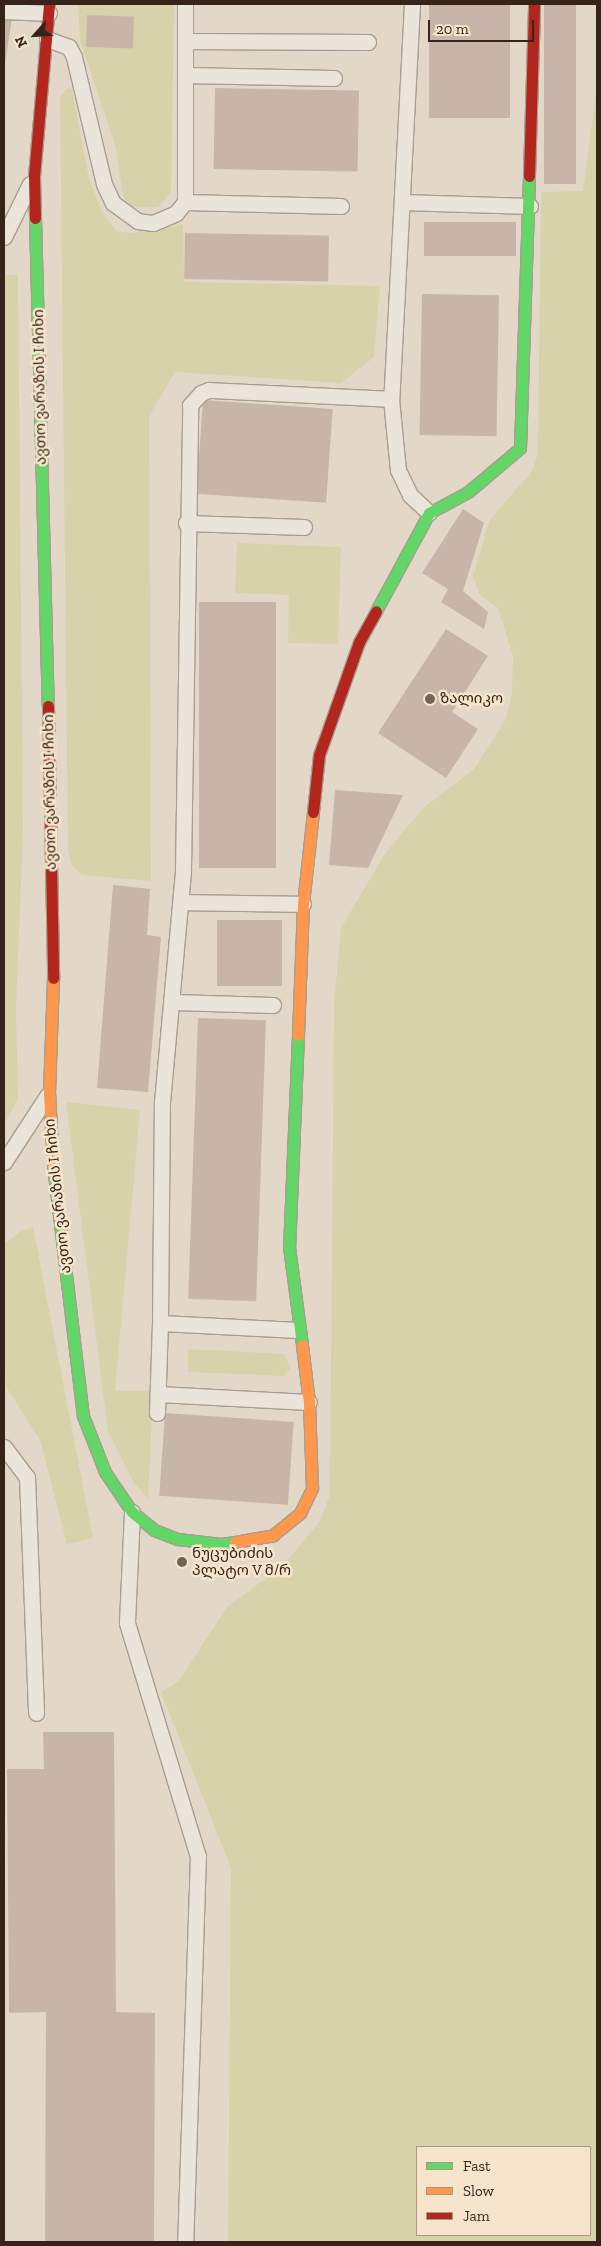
<!DOCTYPE html>
<html>
<head>
<meta charset="utf-8">
<style>
	body { margin:0 }
	#map { position:relative; width:601px; height:2246px; overflow:hidden; background:#e3d8c8; font-family:"Zilla Slab","Noto Sans Georgian",serif }
	div>[style] { position:absolute }
	[style*='--x'] { left:calc(var(--x)*1px); top:calc(var(--y)*1px); width:calc(var(--w)*1px); rotate:calc(var(--a)*1deg) }
	.green>* { inset:0; background:#d7d2a9 }
	.building>* { inset:0; background:#c7b5a9; transform-origin:0 0 }
	.roads { filter:drop-shadow(1px 0 #a89d92) drop-shadow(-1px 0 #a89d92) drop-shadow(0 1px #a89d92) drop-shadow(0 -1px #a89d92) }
	.lane>* { height:15px; margin:-7.5px; padding:0 7.5px; transform-origin:7.5px; border-radius:7.5px; background:#ebe4da }
	.fast>* { height:11px; margin:-5.5px; padding:0 5.5px; transform-origin:5.5px; border-radius:5.5px; background:#63d668 }
	.slow>* { height:11px; margin:-5.5px; padding:0 5.5px; transform-origin:5.5px; border-radius:5.5px; background:#ff974d }
	.jam>* { height:11px; margin:-5.5px; padding:0 5.5px; transform-origin:5.5px; border-radius:5.5px; background:#b3261e }
	.dots>* { width:14px; height:14px; translate:-50% -50%; box-sizing:border-box; border:2px solid #f7e5cb; border-radius:50% }
	span { translate:-50% -50%; white-space:nowrap; text-align:center; line-height:1.15; -webkit-text-stroke:5px #f7e5cb; paint-order:stroke }
	.street-label { font-size:15px; color:#36241a }
	.poi-label { font-size:15px; color:#36241a }
	.left { translate:0 -50%; text-align:left }
	.frame { position:absolute; inset:0; border:5px solid #36241a; pointer-events:none }
	.legend { position:absolute; left:416px; top:2146px; width:175px; height:90px; box-sizing:border-box; background:#f7e5cb; border:1px solid #aa9884; margin:0; padding:6px 9px; list-style:none; font-size:15px; color:#36241a }
	.legend li { display:flex; align-items:center; gap:10px; height:25px }
	.legend b { width:25px; border:1px solid #aa9884 }
	.north { position:absolute; left:10px; top:10px; width:50px; height:50px; -webkit-text-stroke:4px #f7e5cb; paint-order:stroke; rotate:244deg; font-size:14px; font-weight:700; line-height:20px; text-align:center; color:#36241a }
	.north::after { content:''; display:block; margin:auto; width:18px; height:22px; background:#36241a; clip-path:polygon(50% 0,100% 100%,50% 72%,0 100%) }
	.scale { position:absolute; left:428px; top:20px; width:106px; height:22px; box-sizing:border-box; border:2px solid #36241a; border-top:0; padding-left:6px; font-size:15px; line-height:18px; white-space:nowrap; color:#36241a; -webkit-text-stroke:4px #f7e5cb; paint-order:stroke }
</style>
</head>
<body>
<div id="map">
	<div class="green">
		<div style="clip-path:polygon(78px 4px,174px 4px,171px 192px,158px 207px,133px 207px,124px 199px,115px 145px,80px 40px)"></div>
		<div style="clip-path:polygon(evenodd,597px 85px,597px 2242px,228px 2242px,231px 1868px,161px 1692px,179px 1681px,227px 1607px,283px 1566px,320px 1521px,330px 1495px,334px 1004px,341px 928px,384px 855px,422px 809px,474px 769px,506px 719px,512px 692px,513px 656px,498px 608px,479px 594px,473px 576px,490px 519px,531px 473px,538px 454px,541px 192px,583px 191px,597px 85px,417px 2147px,590px 2147px,590px 2235px,417px 2235px,417px 2147px)"></div>
		<div style="clip-path:polygon(68px 88px,72px 90px,89px 179px,102px 212px,117px 231px,131px 233px,183px 225px,184px 282px,380px 286px,374px 357px,341px 383px,175px 372px,149px 416px,151px 881px,82px 875px,71px 865px,68px 850px,60px 96px)"></div>
		<div style="clip-path:polygon(4px 275px,18px 275px,23px 831px,16px 1008px,18px 1098px,4px 1125px)"></div>
		<div style="clip-path:polygon(237px 543px,341px 547px,338px 644px,288px 643px,289px 595px,235px 593px)"></div>
		<div style="clip-path:polygon(66px 1102px,140px 1110px,115px 1391px,153px 1391px,148px 1499px,134px 1483px,108px 1431px)"></div>
		<div style="clip-path:polygon(33px 1227px,93px 1538px,67px 1544px,40px 1440px,7px 1388px,4px 1365px,4px 1244px,21px 1231px)"></div>
		<div style="clip-path:polygon(188px 1349px,285px 1354px,290px 1369px,283px 1376px,188px 1372px)"></div>
	</div>
	<div class="building">
		<div style="clip-path:polygon(4px 4px,14px 4px,5px 65px,4px 65px)"></div>
		<div style="left:429px;top:4px;width:81px;height:114px"></div>
		<div style="left:544px;top:4px;width:32px;height:180px"></div>
		<div style="left:87px;top:15px;width:47px;height:32px;rotate:2deg"></div>
		<div style="left:215px;top:88px;width:144px;height:81px;rotate:1deg"></div>
		<div style="left:424px;top:222px;width:92px;height:34px"></div>
		<div style="left:185px;top:233px;width:144px;height:46px;rotate:1deg"></div>
		<div style="left:422px;top:294px;width:77px;height:141px;rotate:1deg"></div>
		<div style="left:203px;top:400px;width:130px;height:94px;rotate:4deg"></div>
		<div style="clip-path:polygon(463px 509px,484px 523px,463px 591px,488px 612px,484px 629px,441px 602px,448px 589px,422px 573px)"></div>
		<div style="left:276px;top:602px;width:266px;height:77px;rotate:90deg"></div>
		<div style="clip-path:polygon(446px 629px,488px 656px,452px 712px,478px 729px,446px 778px,378px 733px)"></div>
		<div style="clip-path:polygon(335px 790px,403px 795px,368px 868px,329px 865px)"></div>
		<div style="clip-path:polygon(113px 885px,150px 889px,147px 935px,161px 937px,148px 1092px,97px 1088px)"></div>
		<div style="left:217px;top:920px;width:65px;height:66px"></div>
		<div style="left:198px;top:1018px;width:68px;height:281px;rotate:2deg"></div>
		<div style="left:165px;top:1413px;width:129px;height:83px;rotate:4deg"></div>
		<div style="clip-path:polygon(43px 1732px,114px 1732px,116px 2012px,155px 2013px,154px 2242px,45px 2242px,46px 2012px,9px 2013px,7px 1769px,44px 1769px)"></div>
	</div>
	<div class="roads">
		<div class="lane">
			<div style="--x:412;--y:4;--w:396;--a:93"></div>
			<div style="--x:391;--y:399;--w:71;--a:84.4"></div>
			<div style="--x:398;--y:470;--w:28;--a:64"></div>
			<div style="--x:410;--y:495;--w:26;--a:43"></div>
			<div style="--x:4;--y:11;--w:45;--a:2.5"></div>
			<div style="--x:47;--y:39;--w:23;--a:20"></div>
			<div style="--x:69;--y:47;--w:11;--a:63"></div>
			<div style="--x:74;--y:57;--w:130;--a:76.7"></div>
			<div style="--x:104;--y:184;--w:21;--a:65"></div>
			<div style="--x:113;--y:203;--w:31;--a:36"></div>
			<div style="--x:138;--y:221;--w:15;--a:8"></div>
			<div style="--x:153;--y:223;--w:25;--a:-23"></div>
			<div style="--x:176;--y:213;--w:14;--a:-51"></div>
			<div style="--x:185;--y:202;--w:198;--a:-90"></div>
			<div style="--x:185;--y:41;--w:183;--a:0.3"></div>
			<div style="--x:185;--y:75;--w:149;--a:1.2"></div>
			<div style="--x:185;--y:202;--w:156;--a:1.5"></div>
			<div style="--x:402;--y:202;--w:128;--a:1.8"></div>
			<div style="--x:4;--y:237;--w:59;--a:-63.9"></div>
			<div style="--x:186;--y:523;--w:118;--a:1.9"></div>
			<div style="--x:182;--y:902;--w:121;--a:0.9"></div>
			<div style="--x:173;--y:1002;--w:100;--a:1.7"></div>
			<div style="--x:4;--y:1162;--w:79;--a:-56.9"></div>
			<div style="--x:298;--y:1330;--w:138;--a:-177.1"></div>
			<div style="--x:160;--y:1323;--w:221;--a:-89.5"></div>
			<div style="--x:162;--y:1102;--w:234;--a:-84.8"></div>
			<div style="--x:183;--y:869;--w:464;--a:-89.1"></div>
			<div style="--x:190;--y:405;--w:16;--a:-47"></div>
			<div style="--x:201;--y:393;--w:9;--a:-21"></div>
			<div style="--x:209;--y:390;--w:182;--a:2.8"></div>
			<div style="--x:158;--y:1394;--w:151;--a:3"></div>
			<div style="--x:157;--y:1413;--w:90;--a:-88.1"></div>
			<div style="--x:4;--y:1447;--w:38;--a:53"></div>
			<div style="--x:27;--y:1477;--w:236;--a:87.8"></div>
			<div style="--x:132;--y:1512;--w:111;--a:92.6"></div>
			<div style="--x:127;--y:1623;--w:244;--a:73.1"></div>
			<div style="--x:198;--y:1856;--w:386;--a:91.9"></div>
		</div>
		<div class="fast">
			<div style="--x:35;--y:218;--w:488;--a:88.5"></div>
			<div style="--x:376;--y:611;--w:111;--a:-61.6"></div>
			<div style="--x:429;--y:513;--w:44;--a:-28.3"></div>
			<div style="--x:468;--y:492;--w:68;--a:-40.2"></div>
			<div style="--x:520;--y:448;--w:272;--a:-88.1"></div>
			<div style="--x:298;--y:1035;--w:212;--a:92.4"></div>
			<div style="--x:289;--y:1247;--w:99;--a:82.4"></div>
			<div style="--x:53;--y:1165;--w:253;--a:83.2"></div>
			<div style="--x:83;--y:1416;--w:60;--a:68.6"></div>
			<div style="--x:105;--y:1472;--w:48;--a:56"></div>
			<div style="--x:132;--y:1512;--w:28;--a:39"></div>
			<div style="--x:154;--y:1530;--w:26;--a:21"></div>
			<div style="--x:178;--y:1539;--w:43;--a:6.6"></div>
			<div style="--x:221;--y:1544;--w:14;--a:-8"></div>
		</div>
		<div class="slow">
			<div style="--x:298;--y:1035;--w:131;--a:-87.8"></div>
			<div style="--x:303;--y:904;--w:93;--a:-83.8"></div>
			<div style="--x:53;--y:1165;--w:72;--a:-93.2"></div>
			<div style="--x:49;--y:1093;--w:115;--a:-88"></div>
			<div style="--x:235;--y:1542;--w:39;--a:-10"></div>
			<div style="--x:273;--y:1535;--w:35;--a:-39"></div>
			<div style="--x:300;--y:1513;--w:28;--a:-64"></div>
			<div style="--x:312;--y:1488;--w:86;--a:-92"></div>
			<div style="--x:309;--y:1402;--w:57;--a:-97"></div>
		</div>
		<div class="jam">
			<div style="--x:529;--y:176;--w:172;--a:-88.3"></div>
			<div style="--x:35;--y:218;--w:42;--a:-91.4"></div>
			<div style="--x:34;--y:176;--w:173;--a:-85"></div>
			<div style="--x:48;--y:706;--w:272;--a:88.9"></div>
			<div style="--x:313;--y:812;--w:57;--a:-84"></div>
			<div style="--x:319;--y:755;--w:120;--a:-70.5"></div>
			<div style="--x:359;--y:642;--w:35;--a:-61"></div>
		</div>
	</div>
	<div class="dots">
		<div style="left:430px;top:699px;background:#736357"></div>
		<div style="left:182px;top:1562px;background:#736357"></div>
	</div>
	<div class="street-label">
		<span style="left:40px;top:387px;rotate:-91deg">ავთო ვარაზის I ჩიხი</span>
		<span style="left:50px;top:792px;rotate:-91deg">ავთო ვარაზის I ჩიხი</span>
		<span style="left:58px;top:1196px;rotate:-96deg">ავთო ვარაზის I ჩიხი</span>
	</div>
	<div class="poi-label">
		<span class="left" style="left:440px;top:699px">ზალიკო</span>
		<span class="left" style="left:192px;top:1562px">ნუცუბიძის<br>პლატო V მ/რ</span>
	</div>
	<div class="frame"></div>
	<ul class="legend">
	<li><b style="height:6px;background:#63d668"></b>Fast</li>
	<li><b style="height:6px;background:#ff974d"></b>Slow</li>
	<li><b style="height:6px;background:#b3261e"></b>Jam</li>
	</ul>
	<div class="north">N</div>
	<div class="scale">20 m</div>
</div>
</body>
</html>
